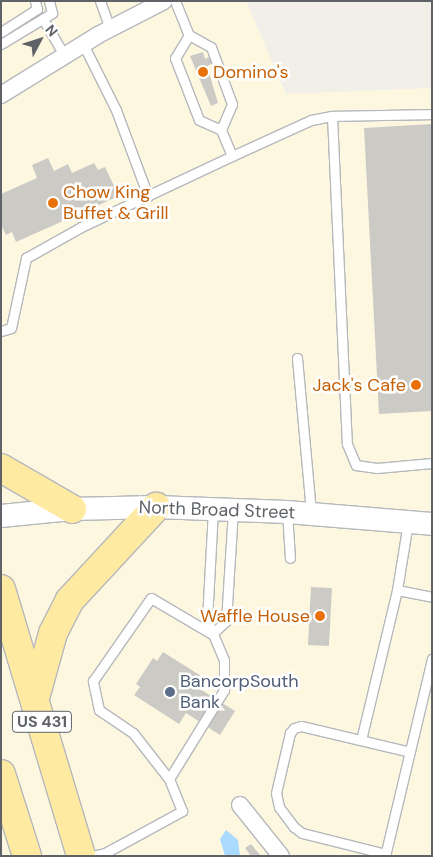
<!DOCTYPE html>
<html>
<head>
<meta charset="utf-8">
<style>
	body { margin:0 }
	#map { position:relative; width:433px; height:857px; overflow:hidden; background:#f1efe8; font-family:"DM Sans",sans-serif }
	div>[style] { position:absolute }
	[style*='--x'] { left:calc(var(--x)*1px); top:calc(var(--y)*1px); width:calc(var(--w)*1px); rotate:calc(var(--a)*1deg) }
	.commercial>* { inset:0; background:#fef7e0 }
	.water>* { inset:0; background:#aadaff }
	.building>* { inset:0; background:#cccac5; transform-origin:0 0 }
	.roads { filter:drop-shadow(1px 0 #b5b8bc) drop-shadow(-1px 0 #b5b8bc) drop-shadow(0 1px #b5b8bc) drop-shadow(0 -1px #b5b8bc) }
	.service>* { height:9px; margin:-4.5px; padding:0 4.5px; transform-origin:4.5px; border-radius:4.5px; background:#fff }
	.minor>* { height:16px; margin:-8px; padding:0 8px; transform-origin:8px; border-radius:8px; background:#fff }
	.secondary>* { height:22px; margin:-11px; padding:0 11px; transform-origin:11px; border-radius:11px; background:#fff }
	.trunk>* { height:28px; margin:-14px; padding:0 14px; transform-origin:14px; border-radius:14px; background:#feeaa1 }
	.dots>* { width:14px; height:14px; translate:-50% -50%; box-sizing:border-box; border:2px solid #fff; border-radius:50% }
	span { translate:-50% -50%; white-space:nowrap; text-align:center; line-height:1.15; -webkit-text-stroke:5px #fff; paint-order:stroke }
	.shield-label span { padding:1px 4px; background:#fff; border:1px solid; border-radius:4px; -webkit-text-stroke-width:0 }
	.shield-label { font-size:16px; color:#5f6368; font-weight:700 }
	.food-label { font-size:18px; color:#c56008 }
	.left { translate:0 -50%; text-align:left }
	.right { translate:-100% -50%; text-align:right }
	.street-label { font-size:18px; color:#5f6368 }
	.service-label { font-size:18px; color:#4e5e75 }
	.frame { position:absolute; inset:0; border:2px solid #5f6368; pointer-events:none }
	.north { position:absolute; left:15px; top:15px; width:50px; height:50px; -webkit-text-stroke:4px #fff; paint-order:stroke; rotate:50deg; font-size:14px; font-weight:700; line-height:20px; text-align:center; color:#5f6368 }
	.north::after { content:''; display:block; margin:auto; width:18px; height:22px; background:#5f6368; clip-path:polygon(50% 0,100% 100%,50% 72%,0 100%) }
</style>
</head>
<body>
<div id="map">
	<div class="commercial">
		<div style="clip-path:polygon(1px 1px,246px 1px,286px 94px,432px 88px,432px 856px,1px 856px)"></div>
	</div>
	<div class="water">
		<div style="clip-path:polygon(226px 830px,238px 840px,240px 856px,225px 856px,220px 839px)"></div>
	</div>
	<div class="building">
		<div style="clip-path:polygon(203px 52px,205px 59px,211px 56px,214px 63px,207px 66px,218px 103px,211px 106px,190px 56px)"></div>
		<div style="clip-path:polygon(432px 124px,432px 411px,379px 414px,364px 128px)"></div>
		<div style="clip-path:polygon(48px 158px,54px 171px,68px 164px,72px 173px,94px 163px,98px 170px,105px 167px,119px 196px,16px 242px,12px 232px,6px 235px,1px 225px,1px 194px,37px 178px,32px 165px)"></div>
		<div style="left:311px;top:587px;width:21px;height:58px;rotate:3deg"></div>
		<div style="clip-path:polygon(163px 652px,206px 679px,200px 689px,235px 711px,220px 735px,186px 713px,179px 724px,134px 695px,140px 687px,136px 684px,153px 658px,157px 661px)"></div>
		<div style="clip-path:polygon(251px 844px,260px 855px,258px 856px,251px 856px,245px 848px)"></div>
	</div>
	<div class="roads">
		<div class="service">
			<div style="--x:100;--y:1;--w:30;--a:70"></div>
			<div style="--x:175;--y:1;--w:37;--a:68"></div>
			<div style="--x:189;--y:35;--w:27;--a:121"></div>
			<div style="--x:175;--y:58;--w:66;--a:68.8"></div>
			<div style="--x:199;--y:120;--w:24;--a:24"></div>
			<div style="--x:221;--y:130;--w:28;--a:67"></div>
			<div style="--x:43;--y:19;--w:42;--a:59.7"></div>
			<div style="--x:1;--y:32;--w:43;--a:-32.6"></div>
			<div style="--x:37;--y:9;--w:8;--a:-104"></div>
			<div style="--x:189;--y:35;--w:25;--a:29"></div>
			<div style="--x:211;--y:47;--w:61;--a:69.8"></div>
			<div style="--x:232;--y:104;--w:28;--a:113"></div>
			<div style="--x:1;--y:44;--w:60;--a:-31.3"></div>
			<div style="--x:52;--y:13;--w:12;--a:-104"></div>
			<div style="--x:83;--y:44;--w:74;--a:63.4"></div>
			<div style="--x:116;--y:110;--w:92;--a:69.6"></div>
			<div style="--x:332;--y:116;--w:100;--a:-1.1"></div>
			<div style="--x:1;--y:331;--w:10;--a:-17"></div>
			<div style="--x:11;--y:328;--w:72;--a:-77.9"></div>
			<div style="--x:26;--y:258;--w:63;--a:-29.4"></div>
			<div style="--x:81;--y:227;--w:167;--a:-25.2"></div>
			<div style="--x:232;--y:156;--w:87;--a:-24.5"></div>
			<div style="--x:311;--y:120;--w:21;--a:-11"></div>
			<div style="--x:332;--y:116;--w:328;--a:87.4"></div>
			<div style="--x:347;--y:444;--w:23;--a:67"></div>
			<div style="--x:356;--y:465;--w:21;--a:8"></div>
			<div style="--x:377;--y:468;--w:55;--a:-5.2"></div>
			<div style="--x:297;--y:358;--w:156;--a:84.8"></div>
			<div style="--x:287;--y:512;--w:46;--a:86.3"></div>
			<div style="--x:397;--y:590;--w:36;--a:11"></div>
			<div style="--x:212;--y:634;--w:19;--a:-43"></div>
			<div style="--x:226;--y:621;--w:110;--a:-86.4"></div>
			<div style="--x:361;--y:740;--w:154;--a:-76.5"></div>
			<div style="--x:397;--y:590;--w:69;--a:-80.8"></div>
			<div style="--x:169;--y:779;--w:105;--a:-58.3"></div>
			<div style="--x:224;--y:690;--w:30;--a:-90"></div>
			<div style="--x:224;--y:660;--w:43;--a:-113"></div>
			<div style="--x:207;--y:620;--w:111;--a:-86.9"></div>
			<div style="--x:386;--y:854;--w:87;--a:-166"></div>
			<div style="--x:302;--y:833;--w:10;--a:-143"></div>
			<div style="--x:294;--y:827;--w:25;--a:-127"></div>
			<div style="--x:279;--y:807;--w:14;--a:-102"></div>
			<div style="--x:276;--y:793;--w:62;--a:-76.9"></div>
			<div style="--x:290;--y:733;--w:6;--a:-51"></div>
			<div style="--x:294;--y:728;--w:7;--a:-16"></div>
			<div style="--x:301;--y:726;--w:112;--a:13.4"></div>
			<div style="--x:92;--y:856;--w:13;--a:-13"></div>
			<div style="--x:105;--y:853;--w:88;--a:-28.6"></div>
			<div style="--x:182;--y:811;--w:35;--a:-112"></div>
			<div style="--x:169;--y:779;--w:58;--a:-128"></div>
			<div style="--x:133;--y:733;--w:41;--a:-145.9"></div>
			<div style="--x:99;--y:710;--w:30;--a:-102"></div>
			<div style="--x:93;--y:681;--w:101;--a:-55.1"></div>
			<div style="--x:151;--y:598;--w:71;--a:30.5"></div>
			<div style="--x:385;--y:856;--w:203;--a:-76.6"></div>
		</div>
		<div class="minor">
			<div style="--x:1;--y:95;--w:114;--a:-31.7"></div>
			<div style="--x:98;--y:35;--w:74;--a:-27.3"></div>
			<div style="--x:240;--y:805;--w:65;--a:51.2"></div>
		</div>
		<div class="secondary">
			<div style="--x:1;--y:516;--w:71;--a:-5.6"></div>
			<div style="--x:72;--y:509;--w:84;--a:-1.4"></div>
			<div style="--x:156;--y:507;--w:131;--a:2.2"></div>
			<div style="--x:287;--y:512;--w:145;--a:4.7"></div>
		</div>
		<div class="trunk">
			<div style="--x:1;--y:468;--w:82;--a:30"></div>
			<div style="--x:1;--y:589;--w:279;--a:73.3"></div>
			<div style="--x:35;--y:698;--w:67;--a:-74.5"></div>
			<div style="--x:53;--y:633;--w:37;--a:-63"></div>
			<div style="--x:70;--y:600;--w:127;--a:-47.2"></div>
			<div style="--x:1;--y:774;--w:86;--a:72.4"></div>
		</div>
	</div>
	<div class="dots">
		<div style="left:203px;top:72px;background:#e8710a"></div>
		<div style="left:53px;top:203px;background:#e8710a"></div>
		<div style="left:416px;top:385px;background:#e8710a"></div>
		<div style="left:320px;top:616px;background:#e8710a"></div>
		<div style="left:170px;top:692px;background:#5c6f8a"></div>
	</div>
	<div class="shield-label">
		<span style="left:42px;top:722px">US 431</span>
	</div>
	<div class="food-label">
		<span class="left" style="left:213px;top:72px">Domino's</span>
		<span class="left" style="left:63px;top:203px">Chow King<br>Buffet &amp; Grill</span>
		<span class="right" style="left:406px;top:385px">Jack's Cafe</span>
		<span class="right" style="left:310px;top:616px">Waffle House</span>
	</div>
	<div class="street-label">
		<span style="left:217px;top:510px;rotate:2deg">North Broad Street</span>
	</div>
	<div class="service-label">
		<span class="left" style="left:180px;top:692px">BancorpSouth<br>Bank</span>
	</div>
	<div class="frame"></div>
	<div class="north">N</div>
</div>
</body>
</html>
